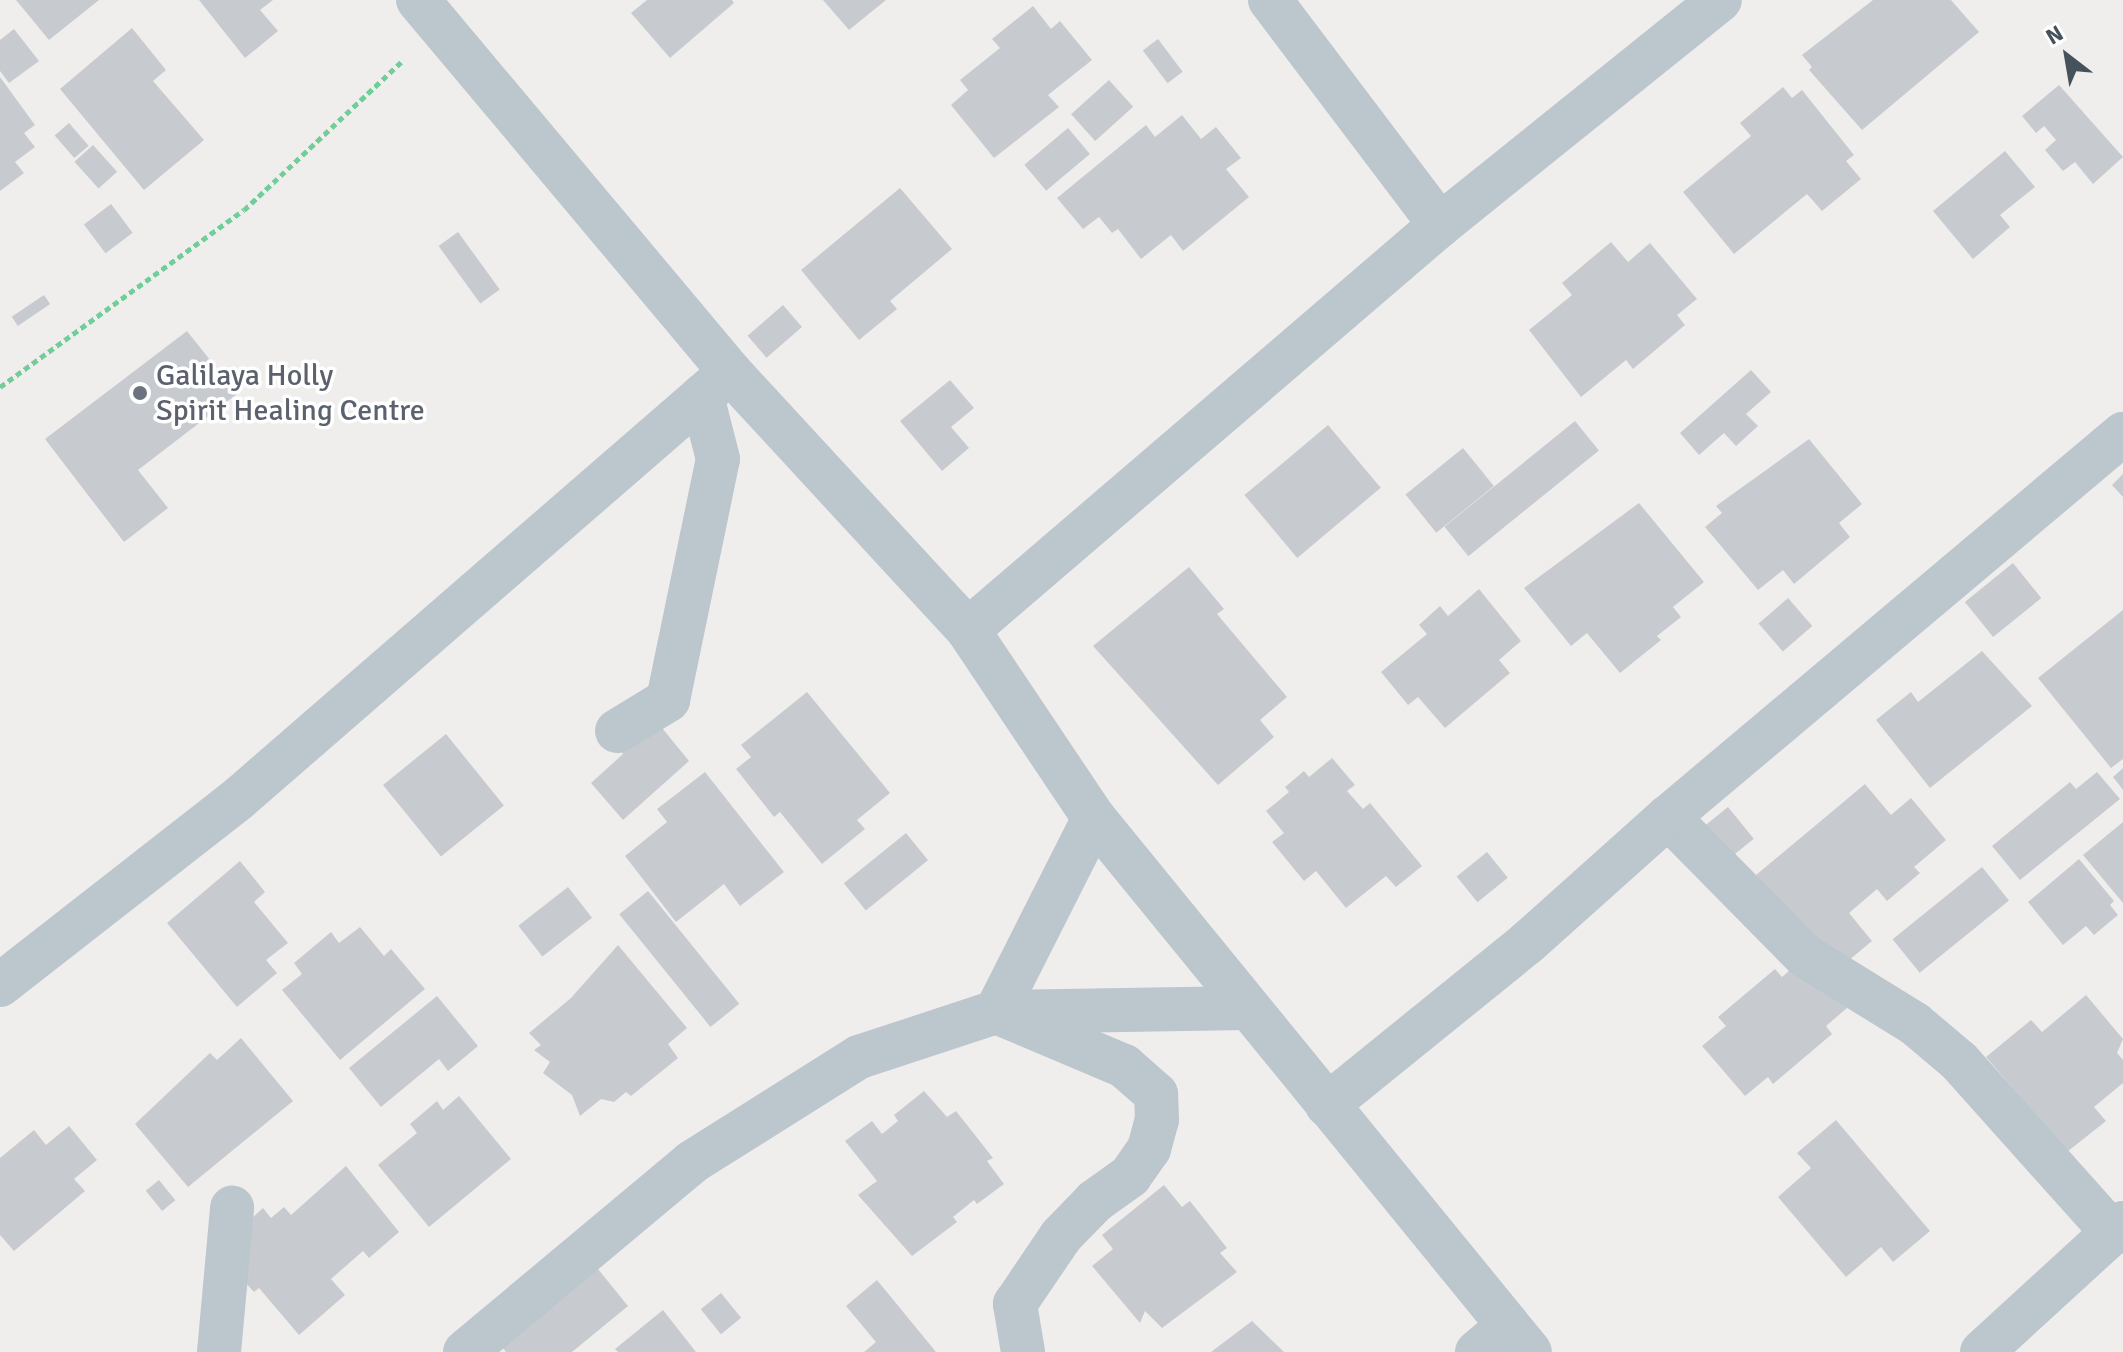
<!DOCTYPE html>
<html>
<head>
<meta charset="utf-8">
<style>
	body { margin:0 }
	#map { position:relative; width:2123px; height:1352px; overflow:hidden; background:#f0eded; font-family:Signika,sans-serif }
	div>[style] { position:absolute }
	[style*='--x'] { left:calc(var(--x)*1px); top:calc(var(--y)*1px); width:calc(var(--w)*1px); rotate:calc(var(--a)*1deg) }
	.building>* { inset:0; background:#c7cbd0; transform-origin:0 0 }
	.path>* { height:5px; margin-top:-2.5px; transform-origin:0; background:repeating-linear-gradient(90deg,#71ce99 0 6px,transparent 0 10px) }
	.street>* { height:44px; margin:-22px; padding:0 22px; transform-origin:22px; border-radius:22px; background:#bbc6cd }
	.dots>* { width:22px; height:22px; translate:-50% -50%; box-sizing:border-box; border:4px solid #fff; border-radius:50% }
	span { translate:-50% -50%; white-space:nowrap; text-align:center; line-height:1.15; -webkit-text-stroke:7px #fff; paint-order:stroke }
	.worship-label { font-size:30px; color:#5b616d }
	.left { translate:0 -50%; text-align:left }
	.north { position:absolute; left:2027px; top:16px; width:80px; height:80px; -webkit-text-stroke:6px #fff; paint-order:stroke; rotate:329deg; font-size:22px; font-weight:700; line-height:32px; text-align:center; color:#45525b }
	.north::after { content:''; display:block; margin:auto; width:28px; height:36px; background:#45525b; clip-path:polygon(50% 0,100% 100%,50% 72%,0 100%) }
</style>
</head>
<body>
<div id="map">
	<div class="building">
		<div style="clip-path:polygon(16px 0,99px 0,49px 40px)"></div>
		<div style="clip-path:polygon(199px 0,273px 0,260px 10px,278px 31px,245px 58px)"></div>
		<div style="clip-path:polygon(647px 0,732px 0,734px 3px,670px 58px,631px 13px)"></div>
		<div style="clip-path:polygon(823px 0,886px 0,849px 30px)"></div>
		<div style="clip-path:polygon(1873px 0,1951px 0,1979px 32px,1862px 130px,1809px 70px,1812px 67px,1802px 55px)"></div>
		<div style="clip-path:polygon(1033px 6px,1051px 29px,1060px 21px,1092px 60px,1048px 95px,1059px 107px,994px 158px,951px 105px,968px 90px,960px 80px,1000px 48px,992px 39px)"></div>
		<div style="clip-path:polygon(132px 28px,166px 70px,153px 81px,204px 140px,144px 190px,60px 89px)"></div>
		<div style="clip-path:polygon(14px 29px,39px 61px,9px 83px,0 71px,0 40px)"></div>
		<div style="left:1158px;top:39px;width:41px;height:19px;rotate:53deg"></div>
		<div style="clip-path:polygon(0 77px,35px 125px,24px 133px,35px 147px,15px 162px,24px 173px,0 191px)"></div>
		<div style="left:1109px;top:80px;width:36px;height:51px;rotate:48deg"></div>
		<div style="clip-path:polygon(2059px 85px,2123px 157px,2093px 184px,2075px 162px,2063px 171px,2045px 150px,2056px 140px,2044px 126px,2036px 133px,2022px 116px)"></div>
		<div style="clip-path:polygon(1783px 87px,1792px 98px,1802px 90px,1854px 155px,1846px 161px,1861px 179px,1822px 211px,1807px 194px,1734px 254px,1683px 192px,1751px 136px,1740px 123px)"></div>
		<div style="clip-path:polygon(1182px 115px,1201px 139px,1216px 127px,1241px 158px,1226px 169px,1249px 197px,1183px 251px,1171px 235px,1141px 259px,1118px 229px,1112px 233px,1099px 217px,1083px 229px,1057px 198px,1146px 125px,1155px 137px)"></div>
		<div style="left:69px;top:123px;width:30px;height:19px;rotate:49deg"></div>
		<div style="left:1068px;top:128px;width:34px;height:57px;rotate:50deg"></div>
		<div style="left:93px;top:145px;width:36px;height:25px;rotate:48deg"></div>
		<div style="clip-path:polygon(2005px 151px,2035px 187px,2000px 215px,2010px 227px,1973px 259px,1933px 211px)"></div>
		<div style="clip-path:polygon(900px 188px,952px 249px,890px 301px,897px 309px,859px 340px,801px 270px)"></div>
		<div style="left:111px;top:204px;width:36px;height:34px;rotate:53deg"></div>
		<div style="left:458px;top:232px;width:71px;height:24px;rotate:54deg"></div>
		<div style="clip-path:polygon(1611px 242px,1628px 262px,1650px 243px,1697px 299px,1677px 315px,1685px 325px,1633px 369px,1626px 360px,1581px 397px,1529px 330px,1572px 295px,1562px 283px)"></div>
		<div style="left:44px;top:295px;width:11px;height:39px;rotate:56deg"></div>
		<div style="left:783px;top:305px;width:29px;height:47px;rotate:49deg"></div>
		<div style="clip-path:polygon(187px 331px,237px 394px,138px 470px,168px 508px,124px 542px,45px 439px)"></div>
		<div style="clip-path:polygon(1751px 370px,1771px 392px,1746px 414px,1758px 426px,1736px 446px,1724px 433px,1699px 455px,1680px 433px)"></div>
		<div style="clip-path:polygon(950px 380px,974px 408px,951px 427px,969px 448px,942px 471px,900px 421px)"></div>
		<div style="left:1575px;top:421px;width:38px;height:168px;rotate:51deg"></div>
		<div style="left:1328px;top:425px;width:82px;height:109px;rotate:50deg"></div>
		<div style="clip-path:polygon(1809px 439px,1862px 504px,1839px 523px,1850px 537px,1794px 584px,1783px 570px,1758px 590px,1705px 527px,1722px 513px,1716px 506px)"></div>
		<div style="left:1463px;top:448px;width:49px;height:74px;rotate:51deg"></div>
		<div style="clip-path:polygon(2123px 474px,2123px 497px,2112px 485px)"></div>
		<div style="clip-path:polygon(1639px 503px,1704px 582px,1673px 607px,1681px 617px,1657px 636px,1661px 640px,1620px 673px,1587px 633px,1571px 646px,1524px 588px)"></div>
		<div style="left:2013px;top:563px;width:45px;height:62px;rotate:51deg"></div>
		<div style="clip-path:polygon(1189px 567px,1224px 609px,1217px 614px,1287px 697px,1260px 720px,1274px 737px,1218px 785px,1093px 646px)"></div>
		<div style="clip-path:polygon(1479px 589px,1521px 641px,1499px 660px,1510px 673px,1445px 728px,1418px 697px,1408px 705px,1381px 672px,1427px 634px,1419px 625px,1440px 606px,1448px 616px)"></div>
		<div style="left:1788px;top:598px;width:37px;height:39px;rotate:49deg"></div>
		<div style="clip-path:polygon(2123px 610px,2123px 759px,2111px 768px,2038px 678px)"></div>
		<div style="clip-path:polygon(1982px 651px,2032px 706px,1930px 788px,1876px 720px,1911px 692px,1918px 702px)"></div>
		<div style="clip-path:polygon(807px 692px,890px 793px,857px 820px,865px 829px,822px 864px,780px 812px,774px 817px,736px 769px,751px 757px,741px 745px)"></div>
		<div style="clip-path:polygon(649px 712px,689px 761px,623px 820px,591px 783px,623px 754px,614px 744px)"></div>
		<div style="left:446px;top:734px;width:92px;height:81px;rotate:51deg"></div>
		<div style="clip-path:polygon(1332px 758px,1355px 785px,1347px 791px,1363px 809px,1370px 803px,1422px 866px,1396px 887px,1386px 876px,1346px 908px,1316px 871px,1304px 881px,1272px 842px,1284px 833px,1266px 811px,1289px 792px,1285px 787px,1304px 771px,1309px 777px)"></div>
		<div style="clip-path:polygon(2123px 768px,2123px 790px,2113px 777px)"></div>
		<div style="clip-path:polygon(705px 772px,784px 872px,740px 906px,724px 884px,676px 922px,625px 856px,667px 822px,657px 809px)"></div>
		<div style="clip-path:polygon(2097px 772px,2120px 799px,2020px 880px,1992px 846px,2070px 782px,2076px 789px)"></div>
		<div style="clip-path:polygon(1865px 784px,1891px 815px,1911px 798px,1946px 840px,1914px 867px,1920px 873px,1887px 901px,1877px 889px,1849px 913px,1872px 941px,1836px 971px,1756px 875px)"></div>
		<div style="left:1728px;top:807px;width:41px;height:31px;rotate:51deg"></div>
		<div style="clip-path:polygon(2123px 822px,2123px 903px,2083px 855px)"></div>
		<div style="left:906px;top:833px;width:35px;height:80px;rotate:51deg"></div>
		<div style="left:1487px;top:852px;width:33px;height:39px;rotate:51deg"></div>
		<div style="clip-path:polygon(2079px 859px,2114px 901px,2110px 905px,2118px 915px,2094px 935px,2086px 926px,2063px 945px,2028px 902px)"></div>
		<div style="clip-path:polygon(240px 861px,265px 892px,254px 902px,288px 943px,266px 960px,277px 973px,237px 1007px,167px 923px)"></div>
		<div style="left:1982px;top:867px;width:43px;height:115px;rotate:51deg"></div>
		<div style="left:568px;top:887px;width:39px;height:63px;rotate:52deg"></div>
		<div style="left:648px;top:891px;width:145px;height:37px;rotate:51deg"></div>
		<div style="clip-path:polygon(360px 927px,384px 956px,391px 949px,425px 989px,340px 1060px,282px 990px,302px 974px,294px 963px,331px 932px,339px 943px)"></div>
		<div style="clip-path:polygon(618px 945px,687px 1028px,668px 1044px,678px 1058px,631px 1096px,626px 1092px,614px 1102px,601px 1099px,580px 1116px,572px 1095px,543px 1073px,550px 1062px,534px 1050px,541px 1045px,529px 1033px,571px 998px)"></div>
		<div style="clip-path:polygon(1805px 957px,1847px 1008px,1826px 1026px,1832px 1034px,1773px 1084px,1768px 1077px,1745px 1096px,1702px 1046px,1726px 1026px,1718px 1017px,1775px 969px,1782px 977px)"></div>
		<div style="clip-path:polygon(2086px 995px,2123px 1039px,2117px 1053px,2123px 1060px,2123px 1083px,2094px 1107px,2106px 1121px,2067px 1152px,1986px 1057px,2031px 1020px,2042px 1032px)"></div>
		<div style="clip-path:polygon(437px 996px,478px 1046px,448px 1071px,439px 1059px,381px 1107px,349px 1068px)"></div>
		<div style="clip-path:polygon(241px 1038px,293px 1101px,188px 1187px,135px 1124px,210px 1053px,217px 1060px)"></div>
		<div style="clip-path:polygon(924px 1091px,947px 1117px,956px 1111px,993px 1158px,987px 1161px,1004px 1184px,977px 1204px,974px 1200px,953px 1217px,957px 1222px,912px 1256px,858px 1195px,877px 1181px,845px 1141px,872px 1121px,882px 1134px,898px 1121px,894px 1115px)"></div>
		<div style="clip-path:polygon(459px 1096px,511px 1159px,429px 1227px,378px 1165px,417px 1133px,410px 1124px,437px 1101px,443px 1110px)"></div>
		<div style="clip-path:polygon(1836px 1120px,1930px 1231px,1893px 1262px,1881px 1247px,1846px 1277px,1778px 1197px,1811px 1168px,1797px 1153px)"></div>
		<div style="clip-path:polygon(69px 1126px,97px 1160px,74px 1179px,85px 1191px,14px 1251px,0 1235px,0 1158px,34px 1130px,46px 1145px)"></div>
		<div style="clip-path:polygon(346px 1166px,399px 1232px,369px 1258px,363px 1251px,331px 1279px,345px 1295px,299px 1335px,259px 1288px,254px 1292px,228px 1264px,237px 1232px,263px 1208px,271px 1218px,284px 1207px,291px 1215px)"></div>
		<div style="left:159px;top:1180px;width:26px;height:17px;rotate:51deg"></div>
		<div style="clip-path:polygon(1164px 1185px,1182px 1207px,1190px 1201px,1227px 1248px,1220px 1253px,1237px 1272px,1162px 1328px,1145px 1311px,1140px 1323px,1092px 1266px,1113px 1249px,1102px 1235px)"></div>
		<div style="clip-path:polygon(598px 1269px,628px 1306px,572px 1352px,506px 1352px,502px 1347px)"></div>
		<div style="clip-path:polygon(877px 1280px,936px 1352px,864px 1352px,876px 1342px,846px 1306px)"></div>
		<div style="left:721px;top:1293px;width:32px;height:26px;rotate:51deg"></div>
		<div style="clip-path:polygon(663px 1310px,696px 1352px,618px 1352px,615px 1349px)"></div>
		<div style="clip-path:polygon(1252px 1321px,1284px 1352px,1211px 1352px)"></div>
	</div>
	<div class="path">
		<div style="--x:0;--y:387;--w:301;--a:-36"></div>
		<div style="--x:244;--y:210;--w:219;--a:-43.3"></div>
	</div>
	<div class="street">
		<div style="--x:418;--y:0;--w:486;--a:50"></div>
		<div style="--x:730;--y:372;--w:351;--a:47.3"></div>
		<div style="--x:968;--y:630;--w:226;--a:56.2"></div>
		<div style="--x:1094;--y:818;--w:689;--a:50.77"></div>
		<div style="--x:1270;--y:0;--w:282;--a:52.9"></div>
		<div style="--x:968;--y:630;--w:622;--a:-40.63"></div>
		<div style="--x:1440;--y:225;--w:359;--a:-38.8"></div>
		<div style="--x:617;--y:731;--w:60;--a:-31.3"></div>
		<div style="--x:668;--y:700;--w:246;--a:-78.3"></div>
		<div style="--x:718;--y:459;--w:65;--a:-104.3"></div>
		<div style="--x:1668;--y:817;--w:195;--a:45.4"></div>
		<div style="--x:1805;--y:956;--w:129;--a:31.7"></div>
		<div style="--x:1915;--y:1024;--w:57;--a:40.1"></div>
		<div style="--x:1959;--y:1061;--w:231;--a:48.2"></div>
		<div style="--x:0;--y:985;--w:302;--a:-38"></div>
		<div style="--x:238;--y:799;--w:651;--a:-40.95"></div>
		<div style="--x:1327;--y:1105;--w:257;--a:-39"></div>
		<div style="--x:1527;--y:943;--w:189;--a:-41.8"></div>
		<div style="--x:1668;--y:817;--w:595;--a:-40.09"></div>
		<div style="--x:219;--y:1352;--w:145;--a:-84.8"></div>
		<div style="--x:465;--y:1352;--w:296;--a:-39.9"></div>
		<div style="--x:692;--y:1162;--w:197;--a:-32.2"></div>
		<div style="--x:859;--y:1057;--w:144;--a:-18.2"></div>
		<div style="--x:996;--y:1012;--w:250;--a:-0.9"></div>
		<div style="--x:1023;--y:1352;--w:49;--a:-99.5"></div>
		<div style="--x:1015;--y:1304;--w:82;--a:-55.9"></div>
		<div style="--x:1061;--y:1236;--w:49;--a:-45.8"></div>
		<div style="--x:1095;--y:1201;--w:43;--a:-35.5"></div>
		<div style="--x:1130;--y:1176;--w:33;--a:-55"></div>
		<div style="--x:1149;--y:1149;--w:30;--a:-75"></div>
		<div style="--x:1157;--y:1120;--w:26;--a:-92"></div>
		<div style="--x:1156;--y:1094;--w:43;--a:-138.8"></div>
		<div style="--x:1124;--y:1066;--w:139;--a:-157.1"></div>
		<div style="--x:996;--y:1012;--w:217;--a:-63.2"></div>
		<div style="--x:1477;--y:1352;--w:39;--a:-40"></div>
		<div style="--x:1982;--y:1352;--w:191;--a:-42.5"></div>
	</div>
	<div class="dots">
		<div style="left:140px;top:393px;background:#6b7280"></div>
	</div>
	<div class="worship-label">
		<span class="left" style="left:156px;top:393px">Galilaya Holly<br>Spirit Healing Centre</span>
	</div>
	<div class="north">N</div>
</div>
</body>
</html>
